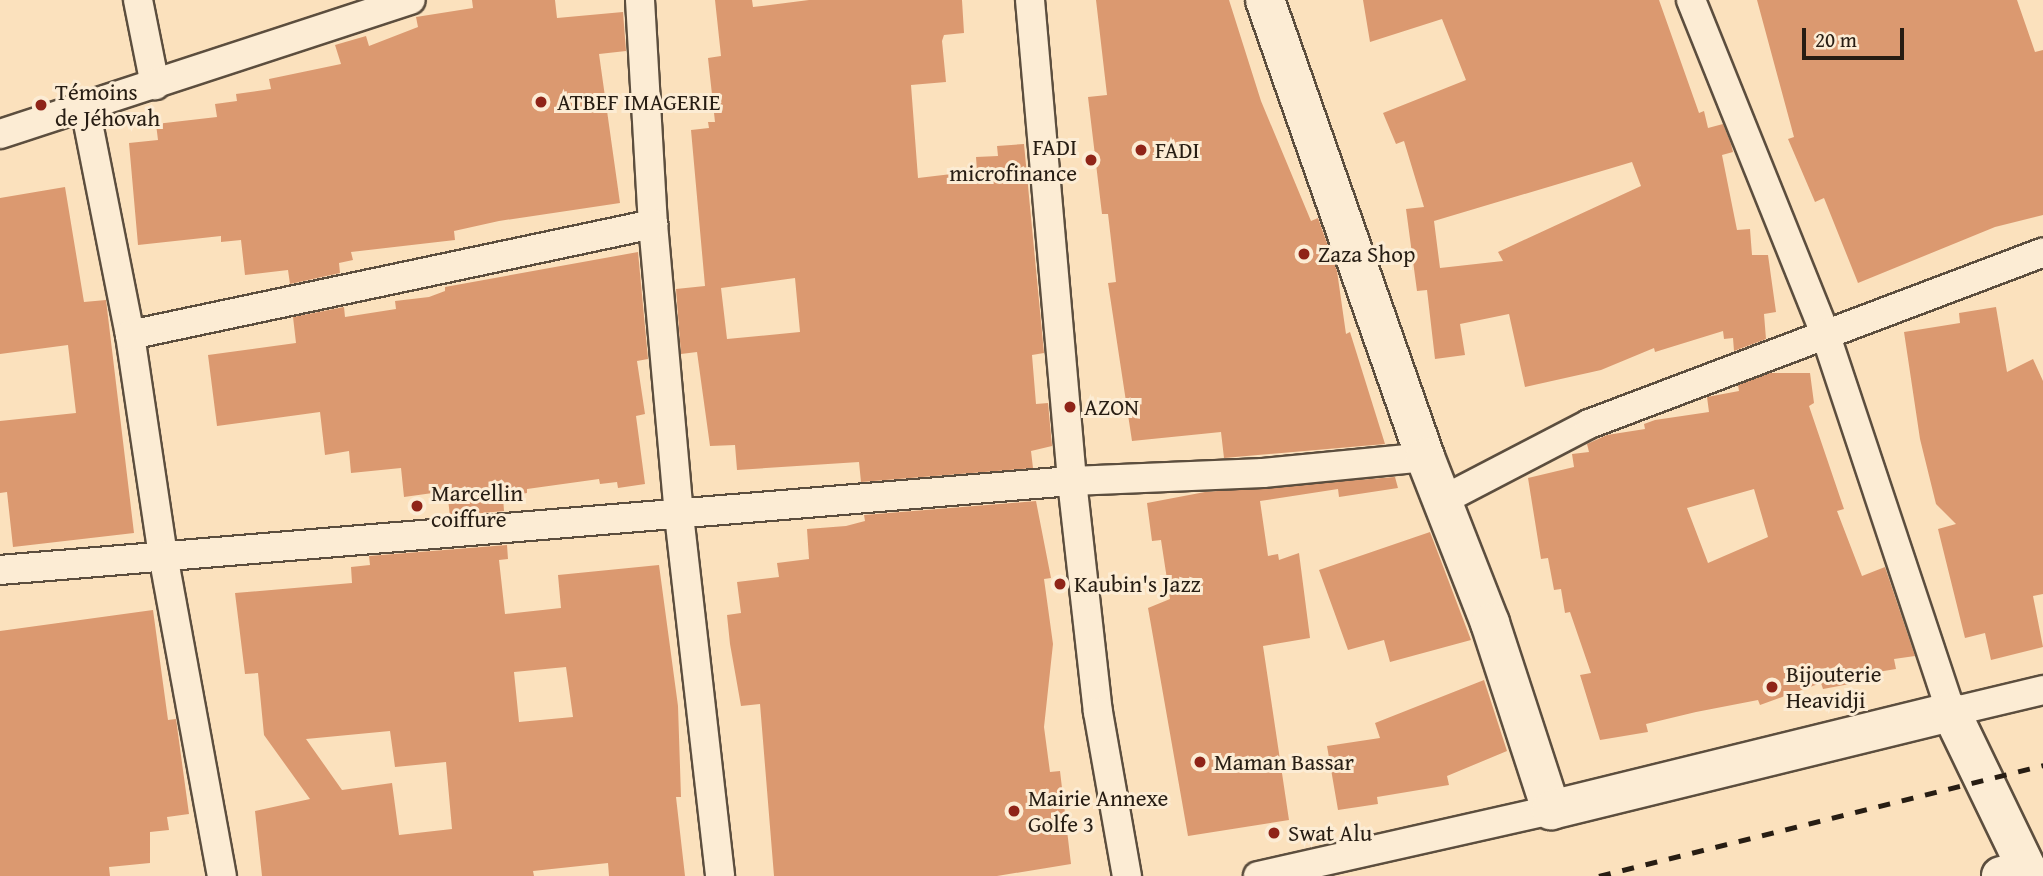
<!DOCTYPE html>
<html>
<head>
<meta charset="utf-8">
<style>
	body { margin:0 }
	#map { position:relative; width:2043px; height:876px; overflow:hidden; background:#fbe1bd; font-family:"Gentium Book Plus",serif }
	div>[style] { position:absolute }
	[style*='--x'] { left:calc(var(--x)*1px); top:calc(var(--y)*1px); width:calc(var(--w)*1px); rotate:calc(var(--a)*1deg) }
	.building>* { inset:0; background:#db9970 }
	.roads { filter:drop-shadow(2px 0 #5c4e3e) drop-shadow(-2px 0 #5c4e3e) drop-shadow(0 2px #5c4e3e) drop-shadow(0 -2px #5c4e3e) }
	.minor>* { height:28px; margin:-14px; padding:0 14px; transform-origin:14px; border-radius:14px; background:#fcecd4 }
	.secondary>* { height:38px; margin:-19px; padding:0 19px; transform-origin:19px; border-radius:19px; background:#fcecd4 }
	.rail>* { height:5px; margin-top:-2.5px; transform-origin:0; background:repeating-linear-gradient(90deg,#271d13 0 12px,transparent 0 24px) }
	.dots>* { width:19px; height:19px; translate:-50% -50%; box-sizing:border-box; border:4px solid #fcecd4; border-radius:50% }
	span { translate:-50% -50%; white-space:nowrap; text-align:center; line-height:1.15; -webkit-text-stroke:6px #fcecd4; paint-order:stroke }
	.poi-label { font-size:23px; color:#271d13 }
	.left { translate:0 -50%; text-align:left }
	.right { translate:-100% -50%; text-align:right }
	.scale { position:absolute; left:1802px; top:28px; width:102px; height:32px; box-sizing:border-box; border:4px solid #271d13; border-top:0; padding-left:9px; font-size:21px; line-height:24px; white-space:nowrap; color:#271d13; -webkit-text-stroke:5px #fcecd4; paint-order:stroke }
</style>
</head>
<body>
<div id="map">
	<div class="building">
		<div style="clip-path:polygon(472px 0,555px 0,557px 18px,623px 12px,626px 51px,599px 54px,620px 203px,499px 221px,454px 231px,455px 240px,351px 252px,353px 260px,339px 263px,340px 273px,290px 284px,288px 270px,245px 275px,241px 240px,221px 242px,221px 236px,138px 245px,129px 143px,158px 140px,156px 124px,217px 117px,215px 104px,237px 101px,236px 94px,271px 89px,269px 79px,341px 64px,335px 45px,366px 36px,369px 46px,418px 27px,416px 17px,473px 8px)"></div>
		<div style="clip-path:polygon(evenodd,715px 0,752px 0,753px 7px,809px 0,962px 0,964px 33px,944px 35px,942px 41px,946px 82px,911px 85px,918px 178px,977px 171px,976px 157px,998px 156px,997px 146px,1024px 144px,1044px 353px,1032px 355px,1036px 404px,1048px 403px,1052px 446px,1031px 451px,1033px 468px,861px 482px,859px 462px,737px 470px,735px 445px,710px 446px,697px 352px,681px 354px,676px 289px,705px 286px,691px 130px,709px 128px,708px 122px,715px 122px,708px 58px,721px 56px,715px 0,795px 278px,800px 332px,727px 339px,721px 288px,795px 278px)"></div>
		<div style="clip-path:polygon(1096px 0,1229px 0,1261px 101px,1311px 221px,1318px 218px,1337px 271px,1346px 334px,1350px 332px,1385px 444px,1224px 458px,1221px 432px,1132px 441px,1108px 283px,1116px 282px,1108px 214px,1102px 214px,1088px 97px,1107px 95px)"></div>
		<div style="clip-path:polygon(evenodd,1363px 0,1659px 0,1699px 113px,1704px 111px,1708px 128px,1723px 124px,1731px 144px,1733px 152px,1722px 155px,1737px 230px,1750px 229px,1752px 255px,1768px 255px,1776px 312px,1764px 314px,1766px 339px,1734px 351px,1733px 338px,1724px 339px,1723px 331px,1655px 352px,1654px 348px,1601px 370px,1525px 387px,1509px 314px,1460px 324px,1465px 355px,1435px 359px,1427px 290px,1417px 291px,1406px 209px,1424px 207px,1404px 141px,1396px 144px,1383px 113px,1466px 80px,1442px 19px,1370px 42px,1363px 0,1632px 162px,1641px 186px,1498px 252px,1503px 261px,1440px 268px,1434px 221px,1632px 162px)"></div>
		<div style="clip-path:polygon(1757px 0,2017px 0,2035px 52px,2043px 50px,2043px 215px,1995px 227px,1858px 283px,1824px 198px,1815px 202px,1788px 139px,1794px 137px)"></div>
		<div style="clip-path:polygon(65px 187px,84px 302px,106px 300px,134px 533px,13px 547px,7px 492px,0 493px,0 421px,76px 413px,68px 345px,0 354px,0 198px)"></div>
		<div style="clip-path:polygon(638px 252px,648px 359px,637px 361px,645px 414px,636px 416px,645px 484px,618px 488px,617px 482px,600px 484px,599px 479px,527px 489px,527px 493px,503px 497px,504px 511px,450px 516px,447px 491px,404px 497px,401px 468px,351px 473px,349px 451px,325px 455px,320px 412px,217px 426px,208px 355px,296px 343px,293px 317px,344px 307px,345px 317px,396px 309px,395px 301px,429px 297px,445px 291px,445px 287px)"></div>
		<div style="clip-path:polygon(1996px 307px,2007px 372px,2033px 359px,2043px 381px,2043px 594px,2033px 596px,2043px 647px,1991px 660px,1985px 633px,1965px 638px,1938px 529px,1956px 524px,1936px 504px,1920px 439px,1904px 332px,1960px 323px,1959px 313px)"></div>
		<div style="clip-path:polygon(evenodd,1770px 373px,1810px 373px,1814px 403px,1809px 406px,1844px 509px,1837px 511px,1862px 576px,1885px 567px,1915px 656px,1894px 659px,1896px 669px,1853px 676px,1855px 683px,1823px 689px,1821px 683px,1760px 705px,1758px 700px,1696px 712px,1646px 724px,1648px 732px,1600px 740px,1580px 675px,1591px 673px,1570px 612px,1565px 613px,1561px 589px,1554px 590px,1548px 558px,1541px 559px,1528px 478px,1574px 467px,1572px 454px,1589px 452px,1587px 444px,1607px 435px,1645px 429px,1644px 424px,1655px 420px,1709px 412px,1707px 397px,1739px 391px,1738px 385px,1770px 373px,1754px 489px,1768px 537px,1708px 563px,1687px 508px,1754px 489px)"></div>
		<div style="clip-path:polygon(1395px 477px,1398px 488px,1339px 497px,1338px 489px,1260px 501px,1268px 556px,1278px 554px,1279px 560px,1299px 553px,1310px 638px,1263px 646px,1289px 820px,1188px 836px,1148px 608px,1170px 599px,1161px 540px,1152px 541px,1147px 503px,1205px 492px)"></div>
		<div style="clip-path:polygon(1036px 501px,1051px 578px,1044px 579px,1053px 644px,1044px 727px,1050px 772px,1060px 771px,1071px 864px,997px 876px,774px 876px,760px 704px,741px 706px,730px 644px,727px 615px,741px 613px,737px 582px,779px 577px,777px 563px,809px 559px,807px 529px,846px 526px,865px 521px,864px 515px)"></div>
		<div style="clip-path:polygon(1430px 532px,1471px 640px,1390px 662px,1384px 640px,1348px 650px,1319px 570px)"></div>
		<div style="clip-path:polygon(evenodd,507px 545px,508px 559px,499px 560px,505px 614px,561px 608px,558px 575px,659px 565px,678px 706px,681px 797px,676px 797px,685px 876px,609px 876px,608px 863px,533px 871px,534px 876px,262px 876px,255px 811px,310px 799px,264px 735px,258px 673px,245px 674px,235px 593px,352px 583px,351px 567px,370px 565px,369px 556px,507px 545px,566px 667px,573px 717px,519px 722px,514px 672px,566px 667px,507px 545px,390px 731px,395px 767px,446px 762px,452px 829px,399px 835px,392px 783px,342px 790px,306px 739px,390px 731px)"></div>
		<div style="clip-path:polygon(153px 610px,168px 720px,176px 719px,189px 814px,167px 817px,169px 830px,150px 832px,150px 863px,109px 867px,110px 876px,0 876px,0 631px)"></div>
		<div style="clip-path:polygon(1484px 680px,1507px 751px,1447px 776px,1449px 785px,1377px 797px,1378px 804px,1338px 810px,1327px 746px,1380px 738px,1375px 723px)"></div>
	</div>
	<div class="roads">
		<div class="minor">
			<div style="--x:138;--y:0;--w:87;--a:78.7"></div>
			<div style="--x:640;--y:0;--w:224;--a:86.7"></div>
			<div style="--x:653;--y:224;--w:292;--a:84.9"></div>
			<div style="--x:679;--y:515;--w:363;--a:83.5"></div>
			<div style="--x:1030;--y:0;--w:483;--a:85"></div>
			<div style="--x:1072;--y:481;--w:232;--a:83.6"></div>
			<div style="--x:1098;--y:712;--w:167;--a:80"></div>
			<div style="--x:1691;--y:0;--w:359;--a:68.1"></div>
			<div style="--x:1825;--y:333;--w:399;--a:71.6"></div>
			<div style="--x:1951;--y:712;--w:95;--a:-13.4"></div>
			<div style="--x:85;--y:108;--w:231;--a:78.8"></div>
			<div style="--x:130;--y:335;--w:222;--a:81.5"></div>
			<div style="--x:163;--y:555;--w:326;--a:79.6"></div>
			<div style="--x:0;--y:134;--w:432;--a:-18.1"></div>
			<div style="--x:130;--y:335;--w:535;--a:-11.98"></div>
			<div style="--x:1443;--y:500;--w:165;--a:-27.5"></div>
			<div style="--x:1589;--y:424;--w:485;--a:-20.7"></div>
			<div style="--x:0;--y:570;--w:1076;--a:-4.75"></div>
			<div style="--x:1072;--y:481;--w:191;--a:-2.4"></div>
			<div style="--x:1263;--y:473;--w:163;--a:-5.6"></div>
			<div style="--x:1258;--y:876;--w:300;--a:-12.7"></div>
		</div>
		<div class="secondary">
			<div style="--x:1265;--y:0;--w:484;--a:70.7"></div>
			<div style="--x:1425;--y:457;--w:178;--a:68.6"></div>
			<div style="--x:1490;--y:623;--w:197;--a:71.9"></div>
			<div style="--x:1551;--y:810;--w:412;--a:-13.8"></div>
			<div style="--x:1951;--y:712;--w:174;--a:64.2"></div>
			<div style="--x:2027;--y:869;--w:27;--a:165"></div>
		</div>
	</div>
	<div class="rail">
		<div style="--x:1599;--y:876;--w:458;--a:-14"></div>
	</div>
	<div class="dots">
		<div style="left:541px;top:102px;background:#8f2418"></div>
		<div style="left:41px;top:105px;background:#8f2418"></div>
		<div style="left:1141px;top:150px;background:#8f2418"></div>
		<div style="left:1091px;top:160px;background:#8f2418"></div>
		<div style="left:1304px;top:254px;background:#8f2418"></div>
		<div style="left:1070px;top:407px;background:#8f2418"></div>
		<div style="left:417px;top:506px;background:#8f2418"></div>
		<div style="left:1060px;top:584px;background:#8f2418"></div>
		<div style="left:1772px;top:687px;background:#8f2418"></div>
		<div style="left:1200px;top:762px;background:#8f2418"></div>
		<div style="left:1014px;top:811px;background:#8f2418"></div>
		<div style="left:1274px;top:833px;background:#8f2418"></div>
	</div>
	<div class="poi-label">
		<span class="left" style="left:55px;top:105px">Témoins<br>de Jéhovah</span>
		<span class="left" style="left:557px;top:102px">ATBEF IMAGERIE</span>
		<span class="right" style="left:1077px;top:160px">FADI<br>microfinance</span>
		<span class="left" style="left:1155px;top:150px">FADI</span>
		<span class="left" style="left:1318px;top:254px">Zaza Shop</span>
		<span class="left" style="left:1084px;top:407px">AZON</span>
		<span class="left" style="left:431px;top:506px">Marcellin<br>coiffure</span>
		<span class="left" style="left:1074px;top:584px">Kaubin's Jazz</span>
		<span class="left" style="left:1786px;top:687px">Bijouterie<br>Heavidji</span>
		<span class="left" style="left:1214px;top:762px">Maman Bassar</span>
		<span class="left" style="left:1028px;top:811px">Mairie Annexe<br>Golfe 3</span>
		<span class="left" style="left:1288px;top:833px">Swat Alu</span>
	</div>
	<div class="scale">20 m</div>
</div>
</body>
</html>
